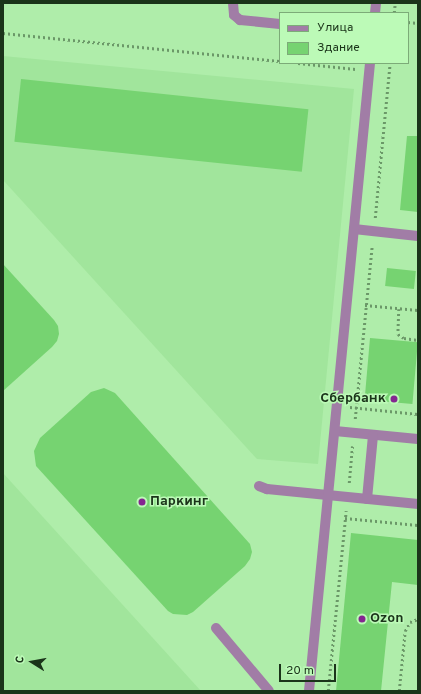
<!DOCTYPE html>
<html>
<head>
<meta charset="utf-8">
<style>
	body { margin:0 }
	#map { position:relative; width:421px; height:694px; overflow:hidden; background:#afedaa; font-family:Overpass,sans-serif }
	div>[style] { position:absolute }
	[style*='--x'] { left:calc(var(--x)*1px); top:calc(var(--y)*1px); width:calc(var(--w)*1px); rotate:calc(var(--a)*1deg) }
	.built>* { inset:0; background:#a1e59c }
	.building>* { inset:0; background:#76d371; transform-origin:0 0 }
	.path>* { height:2.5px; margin-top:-1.25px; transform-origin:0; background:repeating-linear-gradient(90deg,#6b9868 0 2px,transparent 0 5px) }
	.minor>* { height:10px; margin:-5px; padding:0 5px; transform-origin:5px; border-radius:5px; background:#a17da6 }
	.dots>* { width:11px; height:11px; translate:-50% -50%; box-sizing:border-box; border:2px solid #bcfab7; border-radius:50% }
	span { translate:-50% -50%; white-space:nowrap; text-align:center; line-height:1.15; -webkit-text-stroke:3px #bcfab7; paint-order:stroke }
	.poi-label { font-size:14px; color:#1b341a; font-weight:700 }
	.right { translate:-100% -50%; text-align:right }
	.left { translate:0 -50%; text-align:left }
	.frame { position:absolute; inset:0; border:4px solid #1b341a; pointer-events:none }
	.legend { position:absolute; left:279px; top:12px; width:130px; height:52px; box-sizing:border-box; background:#bcfab7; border:1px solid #7cab78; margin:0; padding:5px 7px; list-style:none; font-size:12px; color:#1b341a }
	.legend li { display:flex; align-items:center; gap:8px; height:20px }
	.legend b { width:20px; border:1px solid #7cab78 }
	.north { position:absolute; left:12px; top:642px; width:40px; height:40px; -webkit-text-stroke:3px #bcfab7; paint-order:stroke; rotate:281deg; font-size:11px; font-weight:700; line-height:16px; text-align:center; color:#1b341a }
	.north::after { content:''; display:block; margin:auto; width:14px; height:18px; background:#1b341a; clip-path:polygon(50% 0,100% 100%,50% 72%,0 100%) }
	.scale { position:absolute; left:279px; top:664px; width:57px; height:18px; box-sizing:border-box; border:2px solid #1b341a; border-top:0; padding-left:5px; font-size:12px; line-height:14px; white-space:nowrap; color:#1b341a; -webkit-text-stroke:3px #bcfab7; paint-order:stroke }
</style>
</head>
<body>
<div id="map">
	<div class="built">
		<div style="clip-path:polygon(3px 56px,354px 89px,318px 464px,257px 459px,3px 180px)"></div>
		<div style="clip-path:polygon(3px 473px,201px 691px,3px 691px)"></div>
	</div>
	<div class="building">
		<div style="left:21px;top:79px;width:289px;height:63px;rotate:6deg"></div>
		<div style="clip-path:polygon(407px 136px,418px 136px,418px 212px,400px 210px)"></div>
		<div style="clip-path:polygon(3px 264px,54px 320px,58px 326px,59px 334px,57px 341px,52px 347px,3px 391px)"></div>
		<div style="left:387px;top:268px;width:29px;height:18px;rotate:6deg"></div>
		<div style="left:370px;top:338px;width:48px;height:62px;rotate:5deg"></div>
		<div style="clip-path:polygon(104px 388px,115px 393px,250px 544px,252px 552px,250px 559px,245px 566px,193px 612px,187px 615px,173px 614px,168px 611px,36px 466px,34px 451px,40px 438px,91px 392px)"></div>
		<div style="clip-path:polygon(351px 533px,418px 540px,418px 585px,392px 582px,381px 691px,336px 691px)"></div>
	</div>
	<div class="path">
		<div style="--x:394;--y:13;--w:10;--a:-84"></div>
		<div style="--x:408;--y:22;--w:10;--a:6"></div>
		<div style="--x:3;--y:33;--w:278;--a:5.8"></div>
		<div style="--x:298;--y:63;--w:58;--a:5.9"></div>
		<div style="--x:375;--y:218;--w:156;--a:-84.5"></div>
		<div style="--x:365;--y:305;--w:53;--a:5.4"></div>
		<div style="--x:399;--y:309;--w:25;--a:92"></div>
		<div style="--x:398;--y:334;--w:7;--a:34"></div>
		<div style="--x:404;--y:338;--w:14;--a:8"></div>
		<div style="--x:350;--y:407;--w:68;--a:5.9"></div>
		<div style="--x:355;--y:419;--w:175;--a:-84.4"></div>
		<div style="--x:349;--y:483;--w:37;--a:-85"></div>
		<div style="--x:345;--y:518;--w:73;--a:5.5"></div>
		<div style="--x:328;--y:691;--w:181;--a:-84.3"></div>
		<div style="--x:399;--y:691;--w:60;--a:-84.3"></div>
		<div style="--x:405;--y:631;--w:10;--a:-61"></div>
		<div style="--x:410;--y:622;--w:9;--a:-21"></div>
	</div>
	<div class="minor">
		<div style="--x:233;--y:3;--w:12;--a:85"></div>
		<div style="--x:234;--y:15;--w:8;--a:40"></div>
		<div style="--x:240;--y:20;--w:40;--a:5.7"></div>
		<div style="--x:375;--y:13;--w:10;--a:-84"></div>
		<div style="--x:354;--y:229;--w:64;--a:6.2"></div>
		<div style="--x:335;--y:431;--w:83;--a:5.5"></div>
		<div style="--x:259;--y:486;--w:9;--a:21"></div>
		<div style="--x:267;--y:489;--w:152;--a:5.7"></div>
		<div style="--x:367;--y:499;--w:64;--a:-84.6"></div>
		<div style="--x:216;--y:628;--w:82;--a:49.9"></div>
		<div style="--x:309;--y:691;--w:631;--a:-84.45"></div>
	</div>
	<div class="dots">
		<div style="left:394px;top:399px;background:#842690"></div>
		<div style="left:142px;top:502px;background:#842690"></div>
		<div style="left:362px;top:619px;background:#842690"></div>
	</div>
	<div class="poi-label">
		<span class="right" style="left:386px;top:399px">Сбербанк</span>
		<span class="left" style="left:150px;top:502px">Паркинг</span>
		<span class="left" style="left:370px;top:619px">Ozon</span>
	</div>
	<div class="frame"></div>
	<ul class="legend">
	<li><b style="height:5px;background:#a17da6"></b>Улица</li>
	<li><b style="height:11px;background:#76d371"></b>Здание</li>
	</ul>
	<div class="north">С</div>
	<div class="scale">20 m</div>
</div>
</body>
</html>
